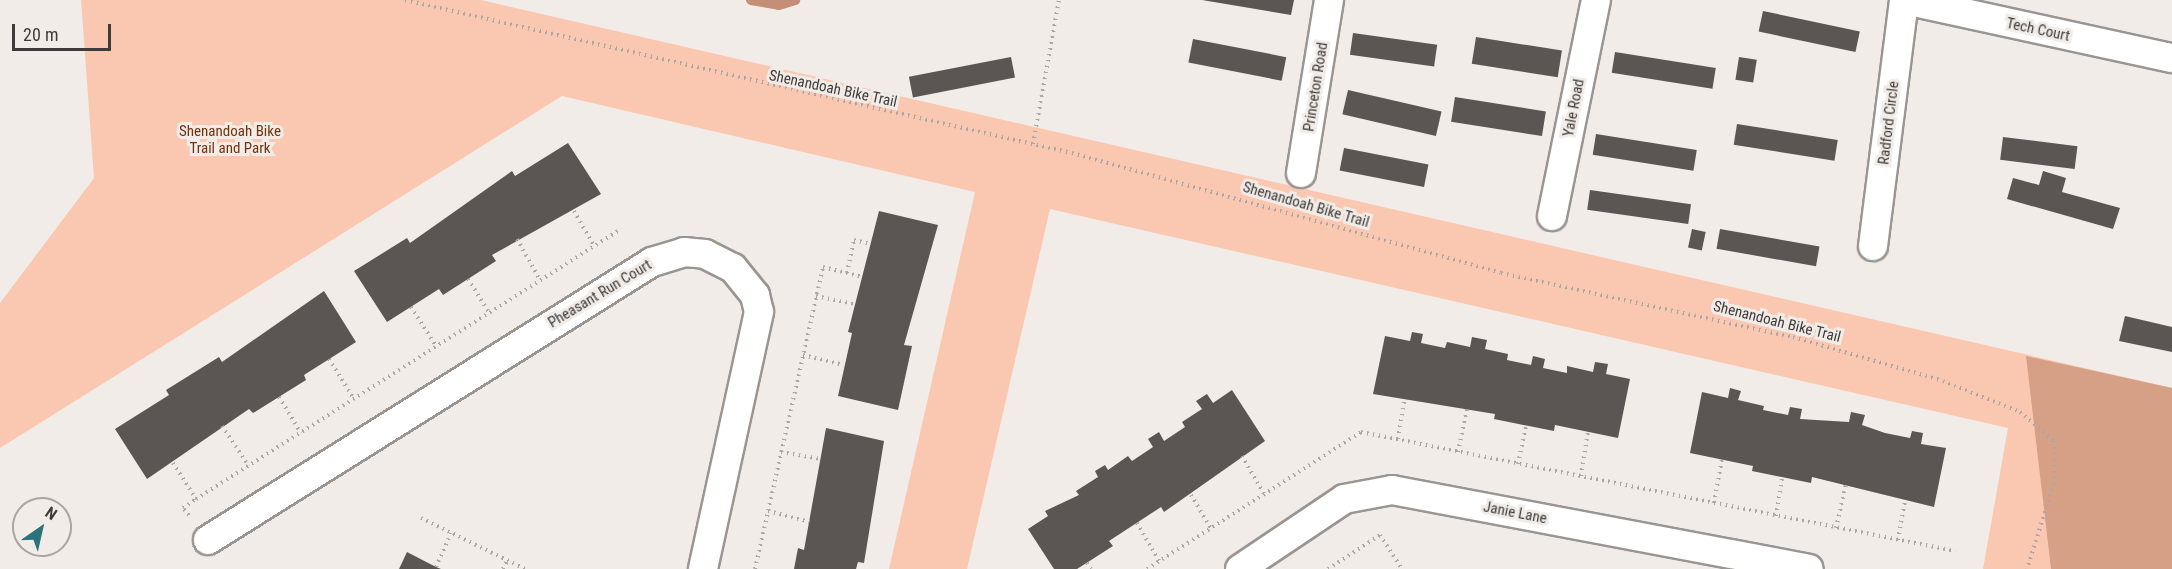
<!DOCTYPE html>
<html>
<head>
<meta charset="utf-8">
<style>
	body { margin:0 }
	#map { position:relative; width:2172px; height:569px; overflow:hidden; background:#f2ece8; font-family:"Roboto Condensed",sans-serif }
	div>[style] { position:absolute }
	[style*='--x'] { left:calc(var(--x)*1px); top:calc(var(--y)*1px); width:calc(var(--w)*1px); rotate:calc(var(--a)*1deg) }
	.green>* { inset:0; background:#fac8b1 }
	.forest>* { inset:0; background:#d6a086 }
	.stream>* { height:10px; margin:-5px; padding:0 5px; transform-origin:5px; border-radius:5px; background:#c48f76 }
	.building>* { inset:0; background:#5b5653; transform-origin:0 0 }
	.path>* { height:4px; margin-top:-2px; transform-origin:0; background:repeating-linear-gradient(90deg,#aca7a5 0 1.5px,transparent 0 6px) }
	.roads { filter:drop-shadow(2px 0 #9b9592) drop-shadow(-2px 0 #9b9592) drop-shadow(0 2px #9b9592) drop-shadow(0 -2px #9b9592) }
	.street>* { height:28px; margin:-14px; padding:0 14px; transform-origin:14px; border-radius:14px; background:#fff }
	span { translate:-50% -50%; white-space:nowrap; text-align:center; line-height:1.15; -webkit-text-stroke:6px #f2ece8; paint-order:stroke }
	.street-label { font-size:15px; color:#3e3b3a }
	.park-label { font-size:15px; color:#73320b }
	.north { position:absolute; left:12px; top:497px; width:60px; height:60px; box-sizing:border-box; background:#f2ece8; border:2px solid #aaa5a2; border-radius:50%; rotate:34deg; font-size:16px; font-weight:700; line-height:24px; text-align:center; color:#3e3b3a }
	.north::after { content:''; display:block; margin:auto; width:21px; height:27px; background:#2a737a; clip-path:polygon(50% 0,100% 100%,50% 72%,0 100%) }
	.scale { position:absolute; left:12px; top:24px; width:99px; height:27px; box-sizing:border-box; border:3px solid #3e3b3a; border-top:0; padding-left:8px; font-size:18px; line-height:21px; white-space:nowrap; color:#3e3b3a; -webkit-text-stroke:4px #f2ece8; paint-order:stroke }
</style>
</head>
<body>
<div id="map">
	<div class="green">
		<div style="clip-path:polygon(81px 0,481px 0,2172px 388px,2079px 569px,1983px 569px,2008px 428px,1050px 209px,967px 569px,889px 569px,975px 192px,562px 96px,0 448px,0 303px,94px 178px)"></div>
	</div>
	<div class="forest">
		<div style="clip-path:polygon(2026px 356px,2172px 388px,2172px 569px,2051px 569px)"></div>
	</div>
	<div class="stream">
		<div style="--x:751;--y:0;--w:28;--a:10"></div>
		<div style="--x:779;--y:5;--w:17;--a:-17"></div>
	</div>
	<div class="building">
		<div style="clip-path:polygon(1202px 0,1294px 0,1291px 15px)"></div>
		<div style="left:1763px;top:11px;width:99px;height:21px;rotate:12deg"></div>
		<div style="left:1353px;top:33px;width:85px;height:22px;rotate:8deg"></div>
		<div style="left:1476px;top:37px;width:87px;height:27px;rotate:9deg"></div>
		<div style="left:1193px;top:39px;width:95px;height:24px;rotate:11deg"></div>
		<div style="left:1615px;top:52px;width:102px;height:21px;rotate:9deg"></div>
		<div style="left:1011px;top:57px;width:21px;height:104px;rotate:79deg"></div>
		<div style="left:1739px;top:57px;width:18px;height:23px;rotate:9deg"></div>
		<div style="left:1348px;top:90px;width:96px;height:25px;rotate:13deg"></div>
		<div style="left:1455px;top:97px;width:92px;height:25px;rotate:9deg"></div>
		<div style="left:1737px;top:124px;width:102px;height:21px;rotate:9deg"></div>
		<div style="left:1596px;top:134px;width:102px;height:21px;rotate:9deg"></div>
		<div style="left:2003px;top:137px;width:75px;height:23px;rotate:7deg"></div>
		<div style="clip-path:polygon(568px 143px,601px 194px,492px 255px,496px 261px,443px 295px,439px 289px,387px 322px,354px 271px,407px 238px,410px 243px,512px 171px,515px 176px)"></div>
		<div style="left:1344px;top:148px;width:86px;height:23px;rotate:11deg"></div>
		<div style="clip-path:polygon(2043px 171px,2066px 178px,2062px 192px,2120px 208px,2113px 229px,2007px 199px,2013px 178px,2039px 185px)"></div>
		<div style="left:1590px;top:190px;width:102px;height:20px;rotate:8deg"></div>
		<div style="clip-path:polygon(879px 211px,938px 225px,904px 345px,912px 346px,898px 410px,838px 396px,852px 333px,848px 332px)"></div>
		<div style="left:1692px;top:229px;width:14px;height:19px;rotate:12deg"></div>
		<div style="left:1720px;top:229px;width:101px;height:20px;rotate:10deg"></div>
		<div style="clip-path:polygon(324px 291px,356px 342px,304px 375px,306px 380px,253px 413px,249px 409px,147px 479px,115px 429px,169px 395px,166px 390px,219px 357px,222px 362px)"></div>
		<div style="clip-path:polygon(2125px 316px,2172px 327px,2172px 352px,2119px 341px)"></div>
		<div style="clip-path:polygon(1412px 332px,1423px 334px,1421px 343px,1445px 348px,1447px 342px,1470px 347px,1472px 337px,1487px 340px,1485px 349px,1508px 354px,1507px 360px,1531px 365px,1533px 356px,1545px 359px,1543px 368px,1567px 373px,1567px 366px,1593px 372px,1595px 362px,1608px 364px,1606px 374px,1630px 379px,1618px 438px,1555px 425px,1554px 431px,1494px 419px,1495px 414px,1373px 394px,1385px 336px,1410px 341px)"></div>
		<div style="clip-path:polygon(1730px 388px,1741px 391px,1738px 400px,1764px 406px,1763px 410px,1788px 415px,1790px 407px,1802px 409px,1800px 419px,1849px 422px,1851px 412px,1865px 415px,1862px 425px,1885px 433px,1910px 438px,1912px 431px,1923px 433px,1921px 444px,1946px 448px,1934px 507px,1812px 477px,1811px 483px,1752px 471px,1753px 466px,1690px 453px,1702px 392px,1728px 398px)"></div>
		<div style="clip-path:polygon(1232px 390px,1265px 441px,1164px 512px,1161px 507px,1109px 541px,1113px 546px,1077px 569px,1054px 569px,1028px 529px,1048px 516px,1045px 511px,1079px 495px,1076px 491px,1098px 477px,1095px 471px,1105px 465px,1108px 470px,1128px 456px,1132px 461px,1153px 447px,1148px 439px,1159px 432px,1164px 441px,1185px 427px,1182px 422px,1202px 409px,1196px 401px,1207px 394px,1213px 403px)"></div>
		<div style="clip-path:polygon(826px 428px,884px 441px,864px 563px,858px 562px,856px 569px,794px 569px,798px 548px,804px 550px)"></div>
		<div style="clip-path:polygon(407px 552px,436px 567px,441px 569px,399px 569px)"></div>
	</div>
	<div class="path">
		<div style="--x:405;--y:0;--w:684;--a:12.92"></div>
		<div style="--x:1072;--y:153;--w:445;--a:15.6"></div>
		<div style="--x:1501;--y:273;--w:299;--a:12.4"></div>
		<div style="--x:1793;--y:337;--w:156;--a:16.3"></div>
		<div style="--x:1943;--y:381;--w:83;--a:21.9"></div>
		<div style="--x:2020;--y:412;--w:45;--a:40.5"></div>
		<div style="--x:2054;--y:441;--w:42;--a:90"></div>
		<div style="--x:2054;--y:483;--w:90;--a:107.4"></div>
		<div style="--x:1033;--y:144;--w:146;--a:-79.8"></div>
		<div style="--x:574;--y:211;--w:39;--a:60"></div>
		<div style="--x:517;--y:239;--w:47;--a:60.7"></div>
		<div style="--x:847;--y:273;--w:34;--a:-78"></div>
		<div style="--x:854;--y:240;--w:17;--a:13"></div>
		<div style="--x:468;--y:279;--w:40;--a:58"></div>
		<div style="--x:816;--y:296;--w:39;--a:12"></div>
		<div style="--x:411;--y:307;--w:46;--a:57.3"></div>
		<div style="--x:803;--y:355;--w:42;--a:13.7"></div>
		<div style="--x:329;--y:359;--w:47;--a:58"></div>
		<div style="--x:279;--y:397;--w:42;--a:58.6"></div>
		<div style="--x:222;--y:426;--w:48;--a:56"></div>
		<div style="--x:1398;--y:439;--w:38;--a:-81"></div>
		<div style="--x:781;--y:452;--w:39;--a:10"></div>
		<div style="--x:1458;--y:452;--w:44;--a:-78.2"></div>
		<div style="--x:1242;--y:456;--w:44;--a:59.9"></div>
		<div style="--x:173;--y:463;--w:43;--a:57.4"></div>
		<div style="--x:1518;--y:464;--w:40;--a:-78"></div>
		<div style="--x:1581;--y:476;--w:46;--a:-81.2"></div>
		<div style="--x:1191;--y:495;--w:39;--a:59"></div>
		<div style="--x:1714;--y:503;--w:45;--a:-79.7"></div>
		<div style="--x:768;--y:511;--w:43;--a:14.7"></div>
		<div style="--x:189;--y:515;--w:9;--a:-131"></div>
		<div style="--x:183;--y:508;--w:16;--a:-35"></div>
		<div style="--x:196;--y:499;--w:504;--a:-32.43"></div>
		<div style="--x:1776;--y:516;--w:39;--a:-81"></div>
		<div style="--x:421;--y:518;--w:116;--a:26.1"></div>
		<div style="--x:1137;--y:523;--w:44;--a:59.9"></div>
		<div style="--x:1836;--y:528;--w:45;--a:-77.2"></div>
		<div style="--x:1898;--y:540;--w:40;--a:-80"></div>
		<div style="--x:1087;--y:563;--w:7;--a:56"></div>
		<div style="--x:436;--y:567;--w:37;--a:-66"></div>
		<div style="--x:503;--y:569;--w:9;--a:-63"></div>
		<div style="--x:755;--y:569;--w:310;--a:-77.3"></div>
		<div style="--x:823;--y:267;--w:38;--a:14"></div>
		<div style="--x:1147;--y:569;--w:254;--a:-32.6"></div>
		<div style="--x:1361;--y:432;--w:606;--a:11.33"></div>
		<div style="--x:1328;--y:569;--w:62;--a:-33.2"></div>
		<div style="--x:1380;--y:535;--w:40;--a:57.1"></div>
	</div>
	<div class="roads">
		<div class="street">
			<div style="--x:1905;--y:0;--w:273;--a:12.3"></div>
			<div style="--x:1301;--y:173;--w:175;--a:-80.8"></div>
			<div style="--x:1552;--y:216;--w:220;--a:-78.5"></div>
			<div style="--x:1873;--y:246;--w:248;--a:-82.8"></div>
			<div style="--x:208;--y:540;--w:524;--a:-32.05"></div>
			<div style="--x:652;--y:262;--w:34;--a:-17"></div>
			<div style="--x:684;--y:252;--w:21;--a:5"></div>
			<div style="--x:705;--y:254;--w:31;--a:27"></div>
			<div style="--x:733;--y:268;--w:35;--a:51"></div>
			<div style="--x:755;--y:295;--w:17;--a:77"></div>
			<div style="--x:759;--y:312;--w:263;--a:102.3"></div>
			<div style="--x:1240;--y:569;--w:125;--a:-33.9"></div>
			<div style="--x:1344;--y:499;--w:49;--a:-10.6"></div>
			<div style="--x:1392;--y:490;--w:424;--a:10.7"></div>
		</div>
	</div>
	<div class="street-label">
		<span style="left:2038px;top:30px;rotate:12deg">Tech Court</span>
		<span style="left:1316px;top:87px;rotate:-81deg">Princeton Road</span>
		<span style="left:833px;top:89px;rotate:12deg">Shenandoah Bike Trail</span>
		<span style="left:1574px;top:108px;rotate:-79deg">Yale Road</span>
		<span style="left:1889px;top:123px;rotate:-83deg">Radford Circle</span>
		<span style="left:1306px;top:205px;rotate:16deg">Shenandoah Bike Trail</span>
		<span style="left:600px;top:294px;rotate:-31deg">Pheasant Run Court</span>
		<span style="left:1777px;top:322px;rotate:14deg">Shenandoah Bike Trail</span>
		<span style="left:1515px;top:513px;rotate:11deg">Janie Lane</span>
	</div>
	<div class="park-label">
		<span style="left:230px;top:140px">Shenandoah Bike<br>Trail and Park</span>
	</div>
	<div class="north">N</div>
	<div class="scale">20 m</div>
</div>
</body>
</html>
